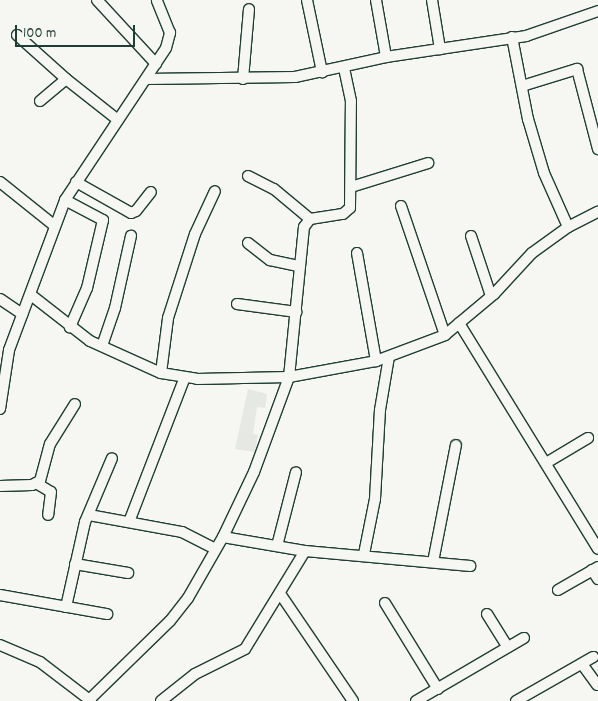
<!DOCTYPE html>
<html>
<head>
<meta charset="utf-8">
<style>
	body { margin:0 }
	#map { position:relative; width:598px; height:701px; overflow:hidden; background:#f6f6f2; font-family:Dekko,sans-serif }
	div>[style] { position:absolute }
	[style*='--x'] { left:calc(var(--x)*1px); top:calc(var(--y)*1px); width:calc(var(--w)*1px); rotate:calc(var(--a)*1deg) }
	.built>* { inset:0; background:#e6e8e4 }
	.roads { filter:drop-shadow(1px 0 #1f3d34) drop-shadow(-1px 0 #1f3d34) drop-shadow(0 1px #1f3d34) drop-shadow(0 -1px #1f3d34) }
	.minor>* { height:10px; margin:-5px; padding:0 5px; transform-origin:5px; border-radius:5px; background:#f6f6f2 }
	span { translate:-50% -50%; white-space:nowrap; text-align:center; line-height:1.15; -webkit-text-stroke:4.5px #f6f6f2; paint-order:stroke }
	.scale { position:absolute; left:15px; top:25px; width:120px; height:22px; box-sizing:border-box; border:2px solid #1f3d34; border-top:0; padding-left:6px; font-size:15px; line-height:18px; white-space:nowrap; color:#1f3d34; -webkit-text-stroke:4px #f6f6f2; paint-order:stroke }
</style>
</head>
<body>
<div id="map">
	<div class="built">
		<div style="clip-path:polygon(248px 389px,267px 394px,265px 408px,257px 407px,253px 434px,258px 435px,255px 452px,235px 449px)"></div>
	</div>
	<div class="roads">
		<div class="minor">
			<div style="--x:97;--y:0;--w:87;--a:47.3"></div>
			<div style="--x:307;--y:0;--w:74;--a:78.2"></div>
			<div style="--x:376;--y:0;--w:58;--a:80"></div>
			<div style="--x:432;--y:0;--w:50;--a:80.7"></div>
			<div style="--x:17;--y:35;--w:66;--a:41.9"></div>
			<div style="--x:512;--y:37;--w:84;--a:79"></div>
			<div style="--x:528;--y:119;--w:56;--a:73.5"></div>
			<div style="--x:544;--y:173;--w:59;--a:66"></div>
			<div style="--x:146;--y:79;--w:149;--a:-0.8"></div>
			<div style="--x:295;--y:77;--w:93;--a:-12.4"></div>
			<div style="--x:386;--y:57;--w:142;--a:-8.5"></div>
			<div style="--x:526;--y:36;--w:76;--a:-19.1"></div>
			<div style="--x:243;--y:79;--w:70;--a:-85.1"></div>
			<div style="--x:522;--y:86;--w:58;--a:-17.2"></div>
			<div style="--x:577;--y:69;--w:83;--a:75.3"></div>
			<div style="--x:40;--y:101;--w:34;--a:-40"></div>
			<div style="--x:66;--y:79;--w:66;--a:38.3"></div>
			<div style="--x:248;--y:176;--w:29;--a:27"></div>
			<div style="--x:274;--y:189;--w:47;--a:39.8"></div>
			<div style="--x:0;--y:182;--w:70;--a:38.7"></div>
			<div style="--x:76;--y:182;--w:63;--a:29.4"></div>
			<div style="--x:131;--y:213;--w:5;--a:-22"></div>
			<div style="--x:136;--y:211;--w:24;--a:-52"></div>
			<div style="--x:351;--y:187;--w:81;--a:-17.3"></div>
			<div style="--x:65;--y:200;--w:43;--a:27.8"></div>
			<div style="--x:103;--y:220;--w:70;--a:103.2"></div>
			<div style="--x:87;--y:288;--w:43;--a:113.6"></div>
			<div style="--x:401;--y:206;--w:136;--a:71.2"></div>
			<div style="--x:471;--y:236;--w:63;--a:71.6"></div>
			<div style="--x:248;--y:243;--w:28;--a:38"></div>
			<div style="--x:270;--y:260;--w:30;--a:12"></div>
			<div style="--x:357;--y:253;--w:110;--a:80"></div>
			<div style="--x:31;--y:295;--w:75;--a:37.9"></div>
			<div style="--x:90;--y:341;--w:78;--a:24.3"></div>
			<div style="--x:161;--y:373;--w:36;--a:9"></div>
			<div style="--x:197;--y:379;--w:92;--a:-1.2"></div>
			<div style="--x:289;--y:377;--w:88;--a:-10.4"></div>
			<div style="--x:376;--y:361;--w:74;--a:-20.6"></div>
			<div style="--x:445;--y:335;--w:64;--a:-39.9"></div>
			<div style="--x:494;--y:294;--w:56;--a:-47.2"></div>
			<div style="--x:532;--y:253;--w:44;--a:-35.8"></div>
			<div style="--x:568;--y:227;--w:34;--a:-27"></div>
			<div style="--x:0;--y:299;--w:27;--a:34"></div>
			<div style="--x:237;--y:304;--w:60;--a:7.7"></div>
			<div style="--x:459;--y:323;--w:265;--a:58.4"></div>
			<div style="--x:102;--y:346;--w:40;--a:-71.1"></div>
			<div style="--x:115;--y:308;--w:74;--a:-77.5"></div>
			<div style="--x:161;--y:373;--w:55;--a:-82.7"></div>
			<div style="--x:168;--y:318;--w:88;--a:-72.2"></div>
			<div style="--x:195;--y:234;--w:47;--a:-65.1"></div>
			<div style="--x:0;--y:409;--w:60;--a:-81.3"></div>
			<div style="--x:9;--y:350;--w:160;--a:-69.5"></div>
			<div style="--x:65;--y:200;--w:182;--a:-56.4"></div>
			<div style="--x:166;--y:48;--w:16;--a:-75"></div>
			<div style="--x:170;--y:33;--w:35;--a:-112"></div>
			<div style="--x:546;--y:463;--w:49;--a:-30.8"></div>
			<div style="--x:36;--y:483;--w:17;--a:31"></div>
			<div style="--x:51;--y:492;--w:23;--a:97"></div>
			<div style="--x:0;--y:486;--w:32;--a:-2"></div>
			<div style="--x:32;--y:485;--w:9;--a:-27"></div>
			<div style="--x:40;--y:481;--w:38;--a:-75"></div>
			<div style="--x:50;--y:444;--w:47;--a:-58"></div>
			<div style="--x:89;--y:515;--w:95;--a:10.4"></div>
			<div style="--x:182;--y:532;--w:37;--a:27"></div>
			<div style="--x:129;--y:522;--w:155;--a:-68.9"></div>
			<div style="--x:223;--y:537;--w:83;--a:9.7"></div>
			<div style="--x:305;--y:551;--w:166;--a:5.2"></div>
			<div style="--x:277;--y:546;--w:76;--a:-75.6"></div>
			<div style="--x:364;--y:554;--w:56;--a:-78.7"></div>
			<div style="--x:375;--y:499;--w:89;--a:-86.8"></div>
			<div style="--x:380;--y:410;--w:54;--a:-80.4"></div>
			<div style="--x:433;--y:562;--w:119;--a:-78.9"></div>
			<div style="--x:75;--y:564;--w:54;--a:9.6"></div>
			<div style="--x:592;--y:570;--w:11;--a:56"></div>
			<div style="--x:558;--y:590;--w:46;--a:-29.9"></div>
			<div style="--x:0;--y:595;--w:109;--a:10.1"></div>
			<div style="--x:281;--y:595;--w:128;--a:55.8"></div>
			<div style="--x:385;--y:603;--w:101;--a:58.4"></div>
			<div style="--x:66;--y:607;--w:87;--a:-77.4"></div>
			<div style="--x:85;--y:522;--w:69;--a:-67.1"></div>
			<div style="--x:487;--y:614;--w:39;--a:58"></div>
			<div style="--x:0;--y:645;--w:43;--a:23"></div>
			<div style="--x:40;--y:662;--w:64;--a:37.4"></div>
			<div style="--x:582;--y:664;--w:26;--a:54"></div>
			<div style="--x:91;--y:698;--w:110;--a:-44.3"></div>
			<div style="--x:170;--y:621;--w:29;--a:-52"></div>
			<div style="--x:188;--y:598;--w:70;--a:-60.2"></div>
			<div style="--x:223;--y:537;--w:72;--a:-64.5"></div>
			<div style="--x:254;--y:472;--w:101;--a:-69.8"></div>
			<div style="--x:289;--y:377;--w:151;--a:-84.3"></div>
			<div style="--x:304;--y:227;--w:10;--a:-53"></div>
			<div style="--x:310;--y:219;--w:33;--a:-9"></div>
			<div style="--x:343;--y:214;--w:9;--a:-41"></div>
			<div style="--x:350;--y:208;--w:107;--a:-89.5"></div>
			<div style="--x:351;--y:101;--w:34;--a:-102"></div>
			<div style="--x:161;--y:701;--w:43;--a:-38.5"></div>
			<div style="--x:195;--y:674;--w:56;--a:-26.6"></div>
			<div style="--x:245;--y:649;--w:115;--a:-58.5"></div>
			<div style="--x:416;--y:701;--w:125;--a:-30.3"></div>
			<div style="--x:516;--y:701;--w:89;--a:-29.7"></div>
		</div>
	</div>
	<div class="scale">100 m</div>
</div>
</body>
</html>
